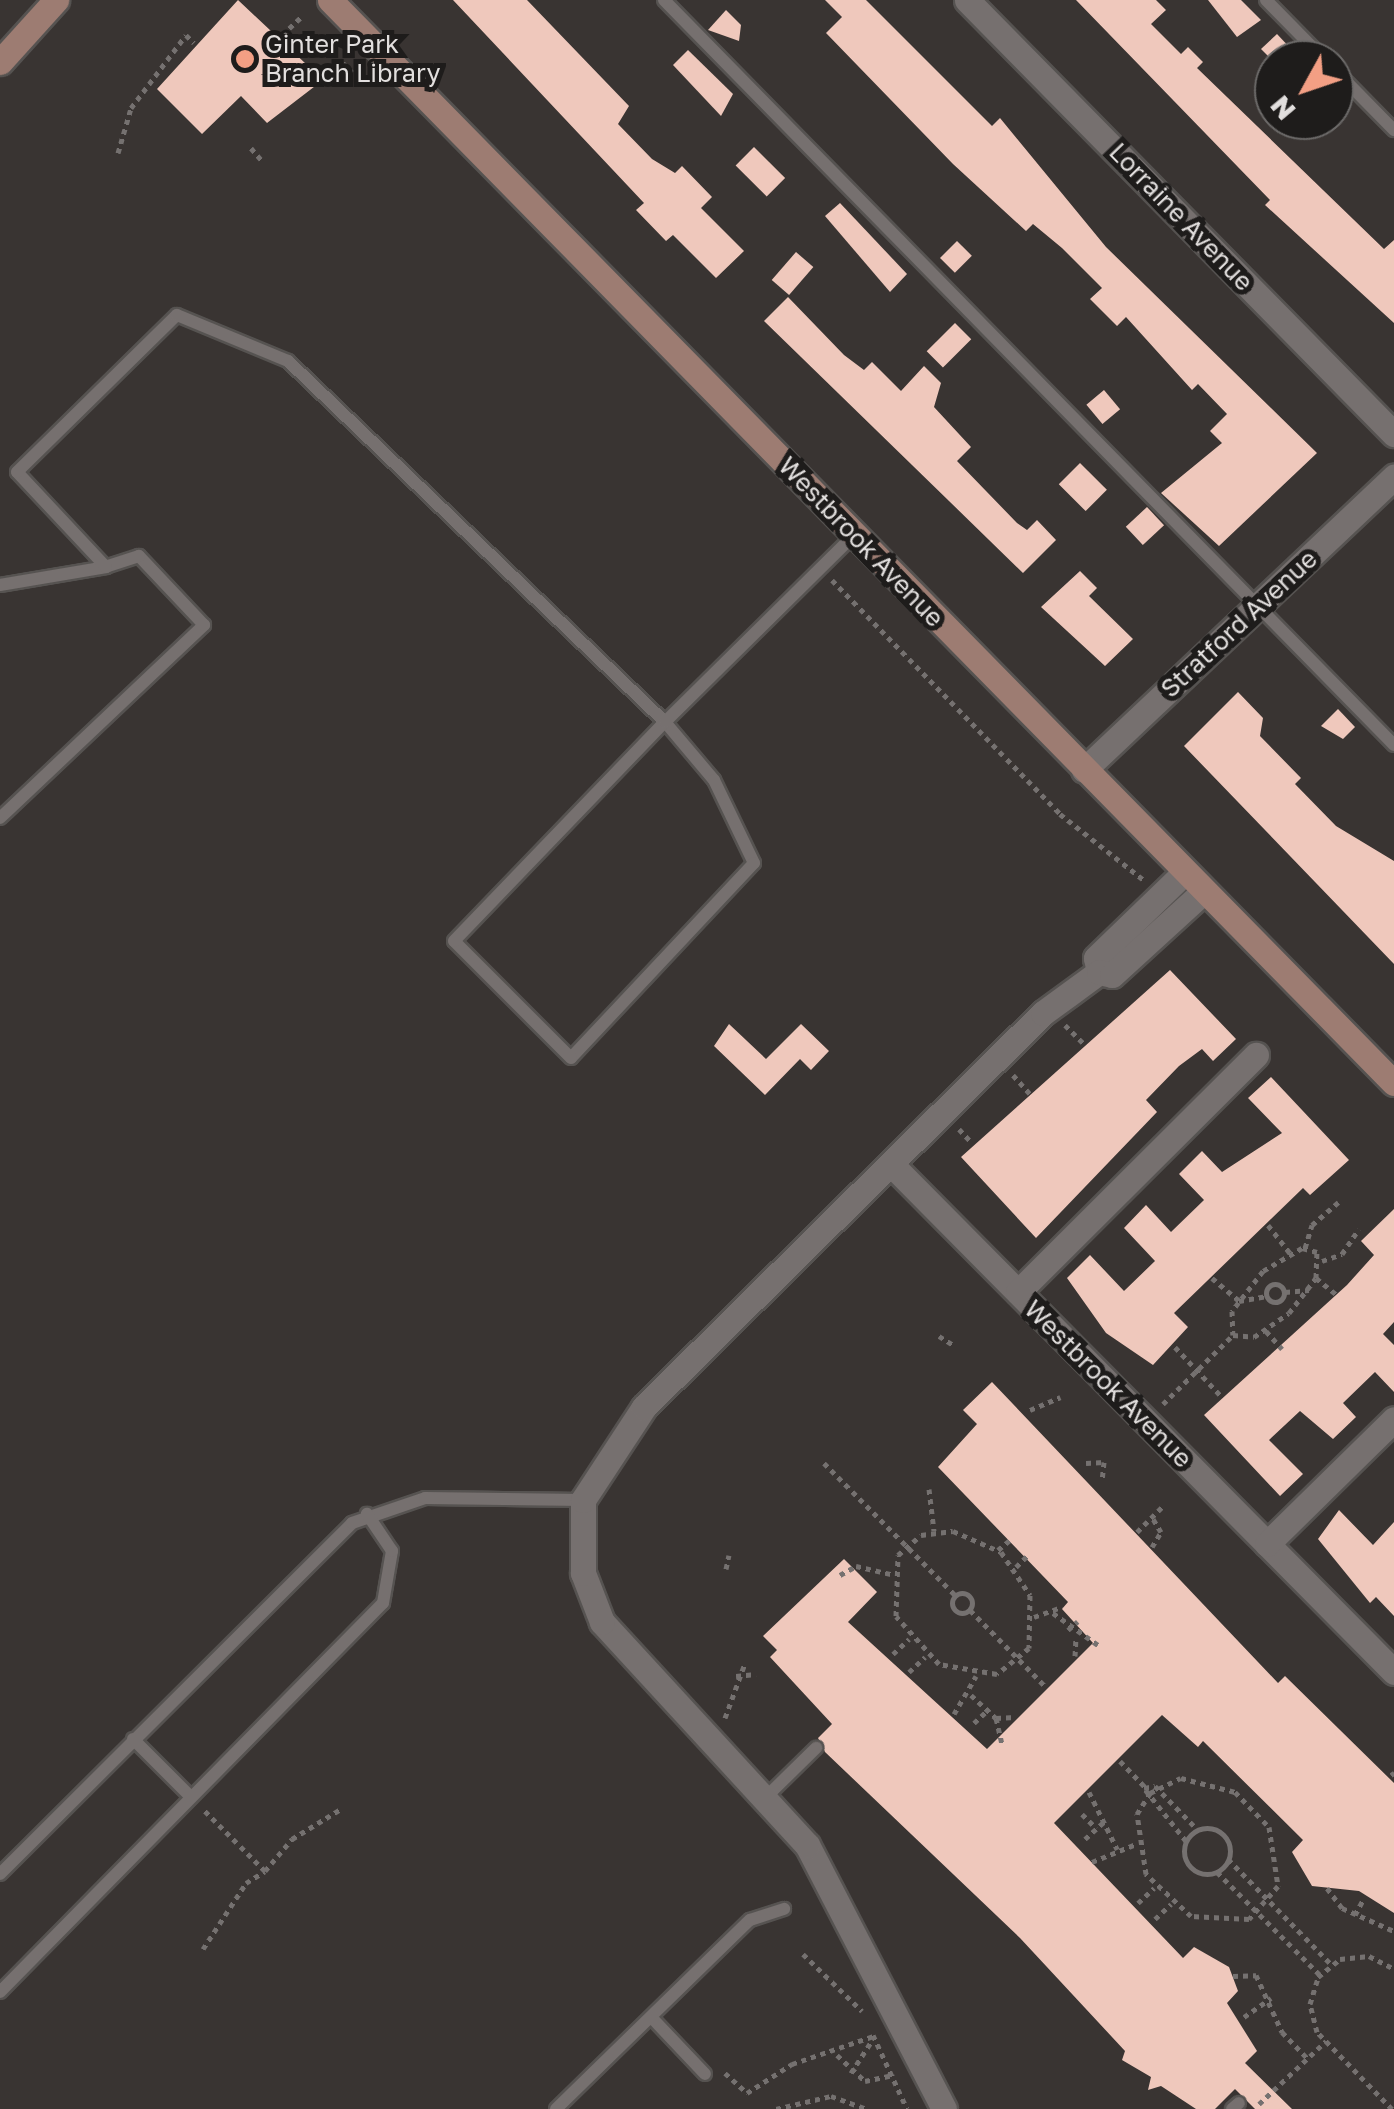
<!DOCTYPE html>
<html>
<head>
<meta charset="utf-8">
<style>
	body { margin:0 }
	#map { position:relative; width:1394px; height:2109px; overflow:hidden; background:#393432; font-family:"Golos Text",sans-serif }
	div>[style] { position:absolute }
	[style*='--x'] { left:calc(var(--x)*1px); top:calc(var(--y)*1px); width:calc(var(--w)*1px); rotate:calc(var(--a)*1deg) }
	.building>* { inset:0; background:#efc8bc; transform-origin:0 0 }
	.path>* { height:5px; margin-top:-2.5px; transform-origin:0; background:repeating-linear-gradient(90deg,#757170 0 5px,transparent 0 10px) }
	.path>.ring { margin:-2.5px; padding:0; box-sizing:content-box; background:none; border:5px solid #757170; border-radius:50% }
	.roads { filter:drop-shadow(2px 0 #565351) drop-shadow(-2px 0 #565351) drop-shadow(0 2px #565351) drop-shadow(0 -2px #565351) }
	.lane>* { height:12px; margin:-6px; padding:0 6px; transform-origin:6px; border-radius:6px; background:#76706f }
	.street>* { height:25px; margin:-12.5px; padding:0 12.5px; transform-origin:12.5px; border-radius:12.5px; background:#76706f }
	.secondary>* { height:25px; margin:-12.5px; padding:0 12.5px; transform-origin:12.5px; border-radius:12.5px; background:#9d7c72 }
	.dots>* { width:28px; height:28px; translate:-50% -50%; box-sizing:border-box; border:5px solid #1e1c1b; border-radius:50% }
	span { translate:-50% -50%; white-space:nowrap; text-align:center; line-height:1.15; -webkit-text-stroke:10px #1e1c1b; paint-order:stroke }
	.poi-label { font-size:25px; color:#e2dfde }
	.left { translate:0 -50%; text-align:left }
	.street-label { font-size:25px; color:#e2dfde }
	.north { position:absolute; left:1254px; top:40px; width:100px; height:100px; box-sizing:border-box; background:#1e1c1b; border:2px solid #6c6a69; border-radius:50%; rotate:230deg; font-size:28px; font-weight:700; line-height:40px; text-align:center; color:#e2dfde }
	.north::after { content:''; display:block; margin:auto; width:35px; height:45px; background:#f39f84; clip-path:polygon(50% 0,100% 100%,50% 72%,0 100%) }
</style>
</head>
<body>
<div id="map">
	<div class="building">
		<div style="clip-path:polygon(238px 0,323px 80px,267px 123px,241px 96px,202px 134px,157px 89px)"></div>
		<div style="clip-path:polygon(453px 0,527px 0,629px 106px,618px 124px,652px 159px,675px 173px,682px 166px,712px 197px,701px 208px,744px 251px,716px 278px,673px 235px,666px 241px,636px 210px,644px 203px)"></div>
		<div style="clip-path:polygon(825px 0,866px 0,992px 126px,1000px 118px,1106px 247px,1317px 453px,1219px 546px,1161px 493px,1222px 443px,1210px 431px,1227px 414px,1198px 384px,1192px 390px,1126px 317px,1117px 326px,1090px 299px,1102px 288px,1062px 248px,1033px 224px,1026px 231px,953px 164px,826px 33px,842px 17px)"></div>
		<div style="clip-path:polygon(1076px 0,1156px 0,1166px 10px,1151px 24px,1181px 54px,1188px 47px,1203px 62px,1197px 68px,1384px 249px,1394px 240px,1394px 323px,1265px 205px,1270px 200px)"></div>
		<div style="clip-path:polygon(1208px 0,1241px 0,1261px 20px,1237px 37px)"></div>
		<div style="clip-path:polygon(726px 10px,741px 25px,739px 41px,708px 30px)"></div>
		<div style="clip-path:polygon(1277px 34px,1293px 51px,1274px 62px,1261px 49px)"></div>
		<div style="clip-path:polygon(688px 50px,733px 94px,721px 116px,673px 65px)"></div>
		<div style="left:754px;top:147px;width:44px;height:26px;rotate:45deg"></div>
		<div style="clip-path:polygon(840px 203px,907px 274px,890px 292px,825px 216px)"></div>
		<div style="left:957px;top:241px;width:21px;height:24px;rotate:45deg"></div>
		<div style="left:796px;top:252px;width:23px;height:37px;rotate:41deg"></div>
		<div style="clip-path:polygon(788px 297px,844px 355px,864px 370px,872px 362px,901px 391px,924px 366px,941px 383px,934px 407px,971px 447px,957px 461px,1017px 523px,1027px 530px,1037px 520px,1056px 540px,1023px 573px,764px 321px)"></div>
		<div style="left:955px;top:323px;width:23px;height:40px;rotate:45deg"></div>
		<div style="left:1104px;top:390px;width:25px;height:23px;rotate:50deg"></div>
		<div style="left:1080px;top:463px;width:38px;height:30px;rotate:45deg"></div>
		<div style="left:1147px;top:507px;width:25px;height:29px;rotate:47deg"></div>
		<div style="clip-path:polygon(1080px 571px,1097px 588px,1089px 596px,1133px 639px,1105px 666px,1041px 607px)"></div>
		<div style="clip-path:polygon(1238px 692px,1263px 718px,1260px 736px,1301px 778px,1295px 784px,1336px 826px,1394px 861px,1394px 964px,1184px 746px)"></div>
		<div style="clip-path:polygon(1338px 709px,1355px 727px,1343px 739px,1321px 726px)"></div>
		<div style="clip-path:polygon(1170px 970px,1236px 1039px,1213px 1061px,1202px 1049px,1179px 1066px,1146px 1100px,1157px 1112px,1036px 1238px,961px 1157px)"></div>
		<div style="clip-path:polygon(729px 1024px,766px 1059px,801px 1024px,829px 1051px,811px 1070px,800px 1059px,765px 1095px,714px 1046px)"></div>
		<div style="clip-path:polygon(1271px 1077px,1349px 1160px,1310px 1195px,1303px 1188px,1174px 1313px,1188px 1327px,1153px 1365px,1106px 1333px,1067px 1278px,1090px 1255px,1124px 1291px,1155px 1261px,1124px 1228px,1146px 1205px,1171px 1232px,1204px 1200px,1179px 1174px,1202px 1151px,1222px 1172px,1282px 1133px,1248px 1098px)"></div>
		<div style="clip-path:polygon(1394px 1209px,1394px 1322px,1383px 1334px,1394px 1345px,1394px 1392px,1375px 1372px,1343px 1403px,1356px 1417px,1333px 1439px,1300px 1411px,1269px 1440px,1303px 1474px,1280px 1496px,1204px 1415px,1347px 1285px,1374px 1255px,1361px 1241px)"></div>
		<div style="clip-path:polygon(992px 1382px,1278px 1683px,1285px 1676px,1394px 1783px,1394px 1913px,1359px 1891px,1312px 1886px,1292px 1852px,1303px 1840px,1203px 1741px,1198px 1747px,1162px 1715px,1054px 1823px,1183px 1958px,1194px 1947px,1229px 1967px,1238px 1991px,1227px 2003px,1257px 2051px,1245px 2063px,1292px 2109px,1255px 2109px,1235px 2089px,1215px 2109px,1196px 2109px,1161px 2086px,1148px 2090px,1151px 2077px,1122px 2060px,1125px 2051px,1020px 1938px,825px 1752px,818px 1738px,832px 1724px,770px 1657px,777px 1650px,763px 1636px,844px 1559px,877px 1592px,848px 1622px,987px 1749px,1093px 1643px,1062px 1609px,1068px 1602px,938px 1467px,977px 1424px,963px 1410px)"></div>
		<div style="clip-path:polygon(1339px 1510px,1373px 1545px,1394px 1522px,1394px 1616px,1376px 1597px,1370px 1603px,1318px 1539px)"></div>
	</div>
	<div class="path">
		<div style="--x:282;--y:35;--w:25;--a:-43"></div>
		<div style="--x:343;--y:63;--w:13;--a:45"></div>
		<div style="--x:251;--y:148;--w:18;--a:49"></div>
		<div style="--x:118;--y:153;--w:47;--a:-73.9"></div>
		<div style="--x:131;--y:108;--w:91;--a:-53"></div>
		<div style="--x:186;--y:35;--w:11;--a:45"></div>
		<div style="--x:832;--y:580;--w:327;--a:45.7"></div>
		<div style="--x:1060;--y:814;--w:107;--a:38.2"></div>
		<div style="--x:1065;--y:1025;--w:27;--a:45"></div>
		<div style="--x:1013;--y:1075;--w:27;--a:48"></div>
		<div style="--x:959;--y:1129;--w:19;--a:47"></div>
		<div style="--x:1268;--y:1225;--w:36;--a:52"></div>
		<div style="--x:1305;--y:1248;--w:24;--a:-73"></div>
		<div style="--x:1312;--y:1225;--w:35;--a:-41"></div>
		<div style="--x:1322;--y:1261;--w:21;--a:-19"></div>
		<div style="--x:1342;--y:1254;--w:30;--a:-56"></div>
		<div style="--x:1212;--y:1278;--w:35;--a:40"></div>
		<div style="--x:1239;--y:1301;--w:27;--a:-10"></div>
		<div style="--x:1316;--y:1278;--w:26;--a:39"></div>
		<div class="ring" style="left:1266px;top:1284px;width:13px;height:13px"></div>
		<div style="--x:1285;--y:1292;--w:24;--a:-5"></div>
		<div style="--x:1266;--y:1331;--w:24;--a:48"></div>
		<div style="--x:939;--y:1336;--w:19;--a:32"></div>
		<div style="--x:1175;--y:1347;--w:67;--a:46.8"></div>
		<div style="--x:1163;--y:1404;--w:98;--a:-44.6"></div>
		<div style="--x:1233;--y:1335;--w:21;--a:5"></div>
		<div style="--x:1254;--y:1337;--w:42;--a:-34.4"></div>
		<div style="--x:1289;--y:1313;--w:44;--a:-52.4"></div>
		<div style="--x:1316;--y:1278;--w:26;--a:-88"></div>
		<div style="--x:1317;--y:1252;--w:16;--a:-165"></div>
		<div style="--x:1302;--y:1248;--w:45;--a:149.5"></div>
		<div style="--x:1263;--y:1271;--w:51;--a:127.8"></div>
		<div style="--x:1232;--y:1311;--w:24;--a:88"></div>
		<div style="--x:1030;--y:1410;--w:33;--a:-23"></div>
		<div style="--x:824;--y:1463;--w:186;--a:45.2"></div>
		<div style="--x:1086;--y:1463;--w:18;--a:-3"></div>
		<div style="--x:1104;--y:1462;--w:19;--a:96"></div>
		<div style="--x:929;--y:1489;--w:42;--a:83.2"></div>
		<div style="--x:953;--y:1531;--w:52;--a:23.6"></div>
		<div style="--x:1001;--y:1552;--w:52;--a:56"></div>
		<div style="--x:1030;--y:1595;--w:53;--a:91.1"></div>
		<div style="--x:1029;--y:1648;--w:41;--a:140.9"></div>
		<div style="--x:997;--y:1674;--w:59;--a:-170.2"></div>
		<div style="--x:939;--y:1664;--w:64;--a:-131.9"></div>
		<div style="--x:896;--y:1616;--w:61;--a:-88.1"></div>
		<div style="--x:898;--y:1555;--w:30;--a:-41"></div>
		<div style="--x:921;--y:1535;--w:32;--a:-7"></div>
		<div style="--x:1137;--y:1532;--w:40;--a:-45"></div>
		<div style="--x:1152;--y:1547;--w:17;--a:-59"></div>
		<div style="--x:1161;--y:1532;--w:17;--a:-121"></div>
		<div style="--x:998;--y:1550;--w:17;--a:-40"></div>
		<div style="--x:1016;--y:1567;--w:16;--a:-45"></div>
		<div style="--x:726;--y:1569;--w:14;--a:-78"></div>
		<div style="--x:840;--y:1575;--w:18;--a:-29"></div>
		<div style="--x:856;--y:1566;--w:36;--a:13"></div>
		<div class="ring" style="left:952px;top:1593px;width:15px;height:15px"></div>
		<div style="--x:970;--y:1610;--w:107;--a:45.4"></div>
		<div style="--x:1053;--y:1613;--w:55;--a:35.4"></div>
		<div style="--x:1034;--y:1617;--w:30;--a:-20"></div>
		<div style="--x:1068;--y:1630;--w:13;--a:-42"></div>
		<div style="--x:893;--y:1654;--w:22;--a:-43"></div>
		<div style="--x:1075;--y:1656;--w:19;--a:-87"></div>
		<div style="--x:909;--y:1672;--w:22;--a:-43"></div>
		<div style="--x:736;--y:1676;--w:20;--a:-6"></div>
		<div style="--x:971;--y:1695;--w:34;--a:43"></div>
		<div style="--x:996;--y:1718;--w:26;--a:77"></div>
		<div style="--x:954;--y:1714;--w:44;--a:-59.9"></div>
		<div style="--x:725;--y:1718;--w:59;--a:-70"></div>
		<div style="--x:996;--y:1718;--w:19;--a:-3"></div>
		<div style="--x:974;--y:1723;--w:21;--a:-43"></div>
		<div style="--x:1120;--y:1761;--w:36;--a:46"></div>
		<div style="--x:1391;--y:1775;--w:4;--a:-34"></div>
		<div style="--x:1181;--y:1778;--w:56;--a:14.5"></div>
		<div style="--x:1235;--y:1792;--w:49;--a:45.8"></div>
		<div style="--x:1269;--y:1827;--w:60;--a:81.3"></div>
		<div style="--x:1278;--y:1886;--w:44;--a:131.3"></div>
		<div style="--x:1249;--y:1919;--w:58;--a:-177"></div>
		<div style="--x:1191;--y:1916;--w:62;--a:-137"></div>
		<div style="--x:1146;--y:1874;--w:61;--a:-98.5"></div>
		<div style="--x:1137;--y:1814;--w:25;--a:-58"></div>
		<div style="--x:1150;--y:1793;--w:34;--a:-26"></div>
		<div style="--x:1089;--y:1792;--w:64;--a:63.8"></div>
		<div style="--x:1082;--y:1814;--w:20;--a:45"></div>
		<div class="ring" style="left:1184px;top:1828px;width:41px;height:41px"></div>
		<div style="--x:1085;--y:1839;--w:27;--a:-42"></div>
		<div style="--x:1186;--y:1841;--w:68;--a:-128.4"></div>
		<div style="--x:1144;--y:1788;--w:11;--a:-10"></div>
		<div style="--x:1155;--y:1786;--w:62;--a:45.7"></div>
		<div style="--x:1228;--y:1859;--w:147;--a:45.6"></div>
		<div style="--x:1092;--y:1862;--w:48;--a:-22.2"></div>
		<div style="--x:265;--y:1871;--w:42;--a:-49.8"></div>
		<div style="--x:292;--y:1839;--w:57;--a:-31.5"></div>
		<div style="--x:1217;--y:1872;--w:146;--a:45"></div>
		<div style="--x:1327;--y:1888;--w:25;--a:53"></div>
		<div style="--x:1342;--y:1908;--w:57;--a:23.9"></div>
		<div style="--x:1138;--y:1903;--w:22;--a:-43"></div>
		<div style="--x:1355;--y:1915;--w:19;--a:-62"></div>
		<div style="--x:1155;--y:1919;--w:22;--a:-43"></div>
		<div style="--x:203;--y:1949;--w:79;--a:-56.9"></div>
		<div style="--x:246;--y:1883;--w:22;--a:-32"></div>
		<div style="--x:265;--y:1871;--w:86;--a:-135"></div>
		<div style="--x:803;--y:1954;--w:82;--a:44"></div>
		<div style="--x:1233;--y:1976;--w:23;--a:-2"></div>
		<div style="--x:1256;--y:1975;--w:63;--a:65.5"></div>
		<div style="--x:1282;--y:2032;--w:37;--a:46"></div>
		<div style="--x:1244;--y:2017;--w:33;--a:-35"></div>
		<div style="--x:873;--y:2035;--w:81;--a:65.3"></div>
		<div style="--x:837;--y:2055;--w:38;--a:43"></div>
		<div style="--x:865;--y:2081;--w:30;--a:-12"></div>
		<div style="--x:725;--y:2073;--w:30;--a:42"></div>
		<div style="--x:747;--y:2093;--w:54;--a:-32.8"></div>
		<div style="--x:792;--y:2064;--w:89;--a:-19"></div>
		<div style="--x:851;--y:2073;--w:40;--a:-57.1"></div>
		<div style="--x:1259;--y:2104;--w:92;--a:-43.2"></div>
		<div style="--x:776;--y:2109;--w:57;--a:-13.3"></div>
		<div style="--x:831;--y:2096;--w:37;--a:20"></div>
		<div style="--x:1392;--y:2109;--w:107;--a:-134.2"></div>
		<div style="--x:1317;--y:2032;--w:29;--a:-104"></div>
		<div style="--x:1310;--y:2004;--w:28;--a:-73"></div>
		<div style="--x:1318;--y:1977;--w:28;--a:-39"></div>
		<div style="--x:1340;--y:1959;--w:29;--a:-6"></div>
		<div style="--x:1369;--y:1956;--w:28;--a:27"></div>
	</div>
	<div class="roads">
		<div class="lane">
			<div style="--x:664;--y:0;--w:1043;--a:45.58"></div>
			<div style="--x:1266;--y:0;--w:84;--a:45.5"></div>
			<div style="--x:1334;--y:69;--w:86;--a:45.5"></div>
			<div style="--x:0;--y:585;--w:108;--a:-9.6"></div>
			<div style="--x:665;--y:722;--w:76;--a:49.8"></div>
			<div style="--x:714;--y:780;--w:92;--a:64.3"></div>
			<div style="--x:754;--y:863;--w:267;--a:133.2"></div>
			<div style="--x:571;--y:1058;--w:165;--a:-135"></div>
			<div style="--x:454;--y:941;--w:304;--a:-46.1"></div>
			<div style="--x:0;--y:818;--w:281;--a:-43.4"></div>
			<div style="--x:204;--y:625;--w:95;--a:-133.3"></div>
			<div style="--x:139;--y:556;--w:35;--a:162"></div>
			<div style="--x:106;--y:567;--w:130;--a:-133.1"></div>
			<div style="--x:17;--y:472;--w:224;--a:-44.5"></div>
			<div style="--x:177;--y:315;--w:120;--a:22.5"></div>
			<div style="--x:288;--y:361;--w:522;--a:43.76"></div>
			<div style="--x:665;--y:722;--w:266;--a:-44.7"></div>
			<div style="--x:133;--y:1739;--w:82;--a:45"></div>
			<div style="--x:767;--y:1796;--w:69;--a:-44.4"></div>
			<div style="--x:0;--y:1874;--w:497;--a:-44.9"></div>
			<div style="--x:352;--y:1523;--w:77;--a:-18.9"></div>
			<div style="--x:425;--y:1498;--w:158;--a:0.7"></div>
			<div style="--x:0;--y:1992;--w:546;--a:-45.45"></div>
			<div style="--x:383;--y:1603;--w:53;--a:-80.2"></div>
			<div style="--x:392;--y:1551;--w:45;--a:-124"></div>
			<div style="--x:652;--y:2018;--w:77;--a:46.6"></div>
			<div style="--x:556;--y:2109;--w:271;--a:-44.3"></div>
			<div style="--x:750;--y:1920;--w:36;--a:-18"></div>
			<div style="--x:1232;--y:2109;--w:9;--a:-41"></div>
		</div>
		<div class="street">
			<div style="--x:967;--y:0;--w:609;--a:45.47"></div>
			<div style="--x:1084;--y:770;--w:427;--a:-43.4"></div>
			<div style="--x:1099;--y:972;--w:14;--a:-102"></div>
			<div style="--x:1096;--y:958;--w:124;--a:-44"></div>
			<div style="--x:891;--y:1164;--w:715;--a:45.28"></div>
			<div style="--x:1018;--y:1292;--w:336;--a:-44.9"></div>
			<div style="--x:1267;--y:1544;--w:178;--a:-44.5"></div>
			<div style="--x:944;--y:2109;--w:297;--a:-117.4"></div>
			<div style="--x:807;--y:1845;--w:303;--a:-132.6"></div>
			<div style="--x:602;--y:1622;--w:53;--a:-111.2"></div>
			<div style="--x:583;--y:1573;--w:73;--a:-90"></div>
			<div style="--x:583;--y:1500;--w:111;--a:-56.7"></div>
			<div style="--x:644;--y:1407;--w:561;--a:-44.64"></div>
			<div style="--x:1043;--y:1013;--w:69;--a:-36.2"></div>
			<div style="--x:1099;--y:972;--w:13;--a:13"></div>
			<div style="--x:1112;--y:975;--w:125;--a:-42.4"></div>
		</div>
		<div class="secondary">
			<div style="--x:330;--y:0;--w:1518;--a:45.51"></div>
			<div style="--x:0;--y:62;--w:84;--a:-47.9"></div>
		</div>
	</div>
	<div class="dots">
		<div style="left:245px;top:59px;background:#f39f84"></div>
	</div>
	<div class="poi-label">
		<span class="left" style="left:265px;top:59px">Ginter Park<br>Branch Library</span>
	</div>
	<div class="street-label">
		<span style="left:1181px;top:217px;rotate:46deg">Lorraine Avenue</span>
		<span style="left:861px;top:542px;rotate:46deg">Westbrook Avenue</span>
		<span style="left:1239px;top:624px;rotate:-43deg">Stratford Avenue</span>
		<span style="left:1108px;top:1384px;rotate:45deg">Westbrook Avenue</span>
	</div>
	<div class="north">N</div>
</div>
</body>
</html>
